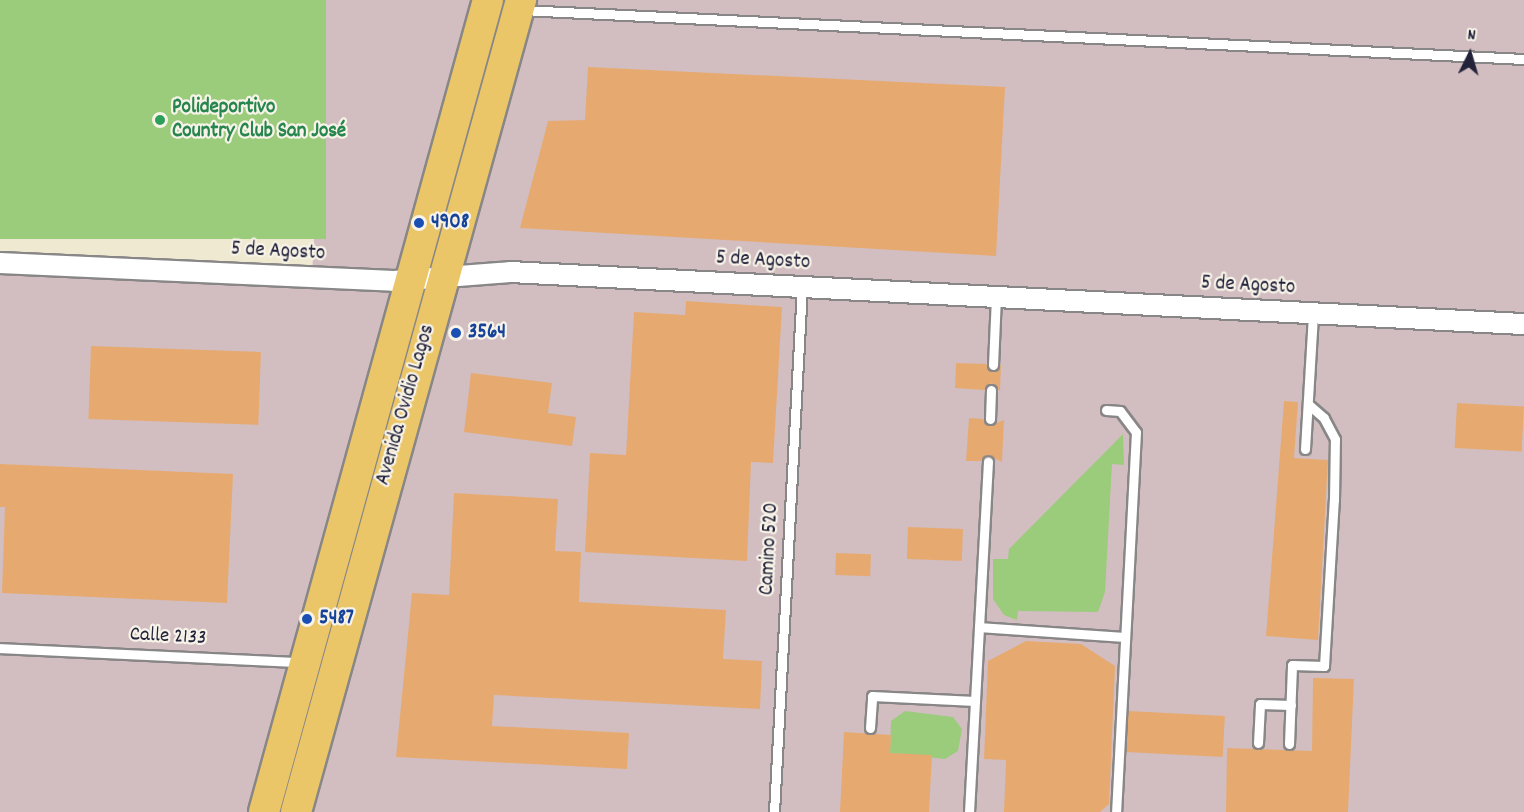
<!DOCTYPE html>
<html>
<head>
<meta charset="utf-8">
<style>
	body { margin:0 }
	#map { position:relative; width:1524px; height:812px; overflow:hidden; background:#eee9d0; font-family:Dekko,sans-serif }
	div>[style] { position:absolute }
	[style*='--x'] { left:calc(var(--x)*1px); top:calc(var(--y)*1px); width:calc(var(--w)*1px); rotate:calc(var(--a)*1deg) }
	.industrial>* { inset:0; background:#d2bec1 }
	.green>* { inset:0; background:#9bcc7b; transform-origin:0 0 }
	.building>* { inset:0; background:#e6aa71; transform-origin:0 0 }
	.roads { filter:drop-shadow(2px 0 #888686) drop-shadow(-2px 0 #888686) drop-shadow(0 2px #888686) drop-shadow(0 -2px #888686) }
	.service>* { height:9px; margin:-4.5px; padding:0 4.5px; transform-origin:4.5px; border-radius:4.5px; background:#fff }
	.minor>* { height:20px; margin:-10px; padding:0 10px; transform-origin:10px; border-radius:10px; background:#fff }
	.primary>* { height:30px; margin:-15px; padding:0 15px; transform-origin:15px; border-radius:15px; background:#ebc669 }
	.dots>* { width:16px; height:16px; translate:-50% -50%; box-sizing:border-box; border:3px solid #f7f3e8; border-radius:50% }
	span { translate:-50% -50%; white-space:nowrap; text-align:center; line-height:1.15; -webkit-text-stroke:4.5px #f7f3e8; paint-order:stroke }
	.leisure-label { font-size:21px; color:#27864d; font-weight:700 }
	.left { translate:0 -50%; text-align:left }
	.transit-label { font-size:21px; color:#164399; font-weight:700 }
	.street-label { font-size:21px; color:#22223b }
	.north { position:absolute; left:1440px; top:24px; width:60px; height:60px; -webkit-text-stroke:4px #f7f3e8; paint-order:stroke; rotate:5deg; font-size:16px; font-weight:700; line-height:24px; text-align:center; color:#22223b }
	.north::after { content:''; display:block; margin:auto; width:21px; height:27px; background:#22223b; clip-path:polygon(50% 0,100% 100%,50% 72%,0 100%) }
</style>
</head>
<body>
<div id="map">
	<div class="industrial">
		<div style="clip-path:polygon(326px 0,1524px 0,1524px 812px,0 812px,0 263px,312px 277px)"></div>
	</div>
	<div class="green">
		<div style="left:0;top:0;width:326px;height:239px"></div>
		<div style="clip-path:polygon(1123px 434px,1124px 465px,1112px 464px,1105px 592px,1098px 612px,1018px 611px,1017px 620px,1004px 615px,993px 599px,993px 559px,1008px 559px,1009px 549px)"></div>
		<div style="clip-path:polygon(905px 711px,953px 717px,962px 729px,958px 751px,945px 759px,890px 753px,891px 721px)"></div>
	</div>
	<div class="building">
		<div style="clip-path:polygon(588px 67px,1005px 87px,996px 256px,520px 228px,548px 121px,585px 120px)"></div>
		<div style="clip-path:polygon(686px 301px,782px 307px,773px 463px,751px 462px,747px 561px,585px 552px,590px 453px,626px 455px,634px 312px,685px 315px)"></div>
		<div style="left:91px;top:346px;width:170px;height:73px;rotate:2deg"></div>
		<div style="clip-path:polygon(956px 363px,986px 364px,992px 372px,1001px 365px,1000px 391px,992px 383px,984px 390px,955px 388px)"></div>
		<div style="clip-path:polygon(471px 373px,552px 383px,548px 413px,576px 417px,572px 446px,464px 432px)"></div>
		<div style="clip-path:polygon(1284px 401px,1298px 402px,1294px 458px,1328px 460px,1318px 640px,1266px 636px)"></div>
		<div style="left:1457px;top:403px;width:67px;height:45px;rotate:3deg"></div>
		<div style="clip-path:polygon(969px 418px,983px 419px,989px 426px,1004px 420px,1002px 462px,988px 455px,981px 461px,966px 461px)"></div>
		<div style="clip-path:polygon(0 464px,233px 474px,227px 603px,2px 593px,5px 507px,0 507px)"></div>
		<div style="clip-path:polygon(454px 493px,558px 499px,555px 551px,581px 552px,579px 602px,726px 610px,723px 659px,762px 661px,760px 709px,494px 695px,492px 726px,629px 733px,627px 769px,396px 757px,412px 593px,449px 595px)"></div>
		<div style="left:908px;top:527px;width:55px;height:32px;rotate:2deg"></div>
		<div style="left:836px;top:553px;width:35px;height:22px;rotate:2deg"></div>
		<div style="clip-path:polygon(1026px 641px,1081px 644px,1115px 666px,1109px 804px,1100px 812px,1004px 812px,1006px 760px,984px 759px,988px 661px)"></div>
		<div style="clip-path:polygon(1313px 678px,1354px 679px,1348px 812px,1226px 812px,1227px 748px,1312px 751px)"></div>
		<div style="left:1128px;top:711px;width:97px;height:41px;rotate:3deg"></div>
		<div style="clip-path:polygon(844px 732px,891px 735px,890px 753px,932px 755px,929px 812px,840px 812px)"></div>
	</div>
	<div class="roads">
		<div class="service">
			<div style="--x:522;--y:10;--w:1003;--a:2.8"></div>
			<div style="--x:993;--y:365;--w:68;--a:-87.5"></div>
			<div style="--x:1106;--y:410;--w:14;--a:4"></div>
			<div style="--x:1120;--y:411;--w:26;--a:53"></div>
			<div style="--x:1136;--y:432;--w:381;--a:93"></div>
			<div style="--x:990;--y:419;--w:29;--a:-88"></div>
			<div style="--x:1305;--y:449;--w:136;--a:-86.6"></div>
			<div style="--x:979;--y:627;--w:145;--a:3.9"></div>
			<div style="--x:0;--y:648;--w:302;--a:2.7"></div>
			<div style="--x:870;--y:728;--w:32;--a:-86"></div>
			<div style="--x:872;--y:696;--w:103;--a:2.8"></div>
			<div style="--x:1258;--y:743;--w:39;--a:-87"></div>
			<div style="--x:1260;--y:704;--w:31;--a:2"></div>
			<div style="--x:1289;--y:744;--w:79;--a:-87.8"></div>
			<div style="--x:1292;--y:665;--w:32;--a:2"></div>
			<div style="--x:1324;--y:666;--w:166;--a:-86.6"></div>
			<div style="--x:1334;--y:500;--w:61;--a:-89.1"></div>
			<div style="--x:1335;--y:439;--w:24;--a:-118"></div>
			<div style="--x:1324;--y:418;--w:21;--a:-139"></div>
			<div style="--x:774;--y:812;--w:526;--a:-86.95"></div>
			<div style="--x:969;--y:812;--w:351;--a:-86.9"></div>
		</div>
		<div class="minor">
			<div style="--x:0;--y:263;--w:394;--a:2.6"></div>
			<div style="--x:394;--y:281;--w:116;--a:-4.4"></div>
			<div style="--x:510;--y:272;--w:1015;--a:2.94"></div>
		</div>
		<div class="primary">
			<div style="--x:264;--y:812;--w:842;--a:-74.58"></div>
			<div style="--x:296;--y:812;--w:843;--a:-74.51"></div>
		</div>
	</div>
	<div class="dots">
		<div style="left:160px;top:120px;background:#2e9e5b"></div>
		<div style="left:419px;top:223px;background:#1a4fb4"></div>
		<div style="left:456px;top:333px;background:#1a4fb4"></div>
		<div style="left:307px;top:619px;background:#1a4fb4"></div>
	</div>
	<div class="leisure-label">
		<span class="left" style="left:172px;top:120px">Polideportivo<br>Country Club San José</span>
	</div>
	<div class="transit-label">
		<span class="left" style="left:431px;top:223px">4908</span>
		<span class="left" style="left:468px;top:333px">3564</span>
		<span class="left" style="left:319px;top:619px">5487</span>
	</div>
	<div class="street-label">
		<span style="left:278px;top:252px;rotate:3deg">5 de Agosto</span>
		<span style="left:763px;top:261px;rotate:3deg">5 de Agosto</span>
		<span style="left:1248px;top:286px;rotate:3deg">5 de Agosto</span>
		<span style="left:406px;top:405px;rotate:-74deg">Avenida Ovidio Lagos</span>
		<span style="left:770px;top:549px;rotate:-87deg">Camino 520</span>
		<span style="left:168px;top:637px;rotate:3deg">Calle 2133</span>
	</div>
	<div class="north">N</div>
</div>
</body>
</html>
